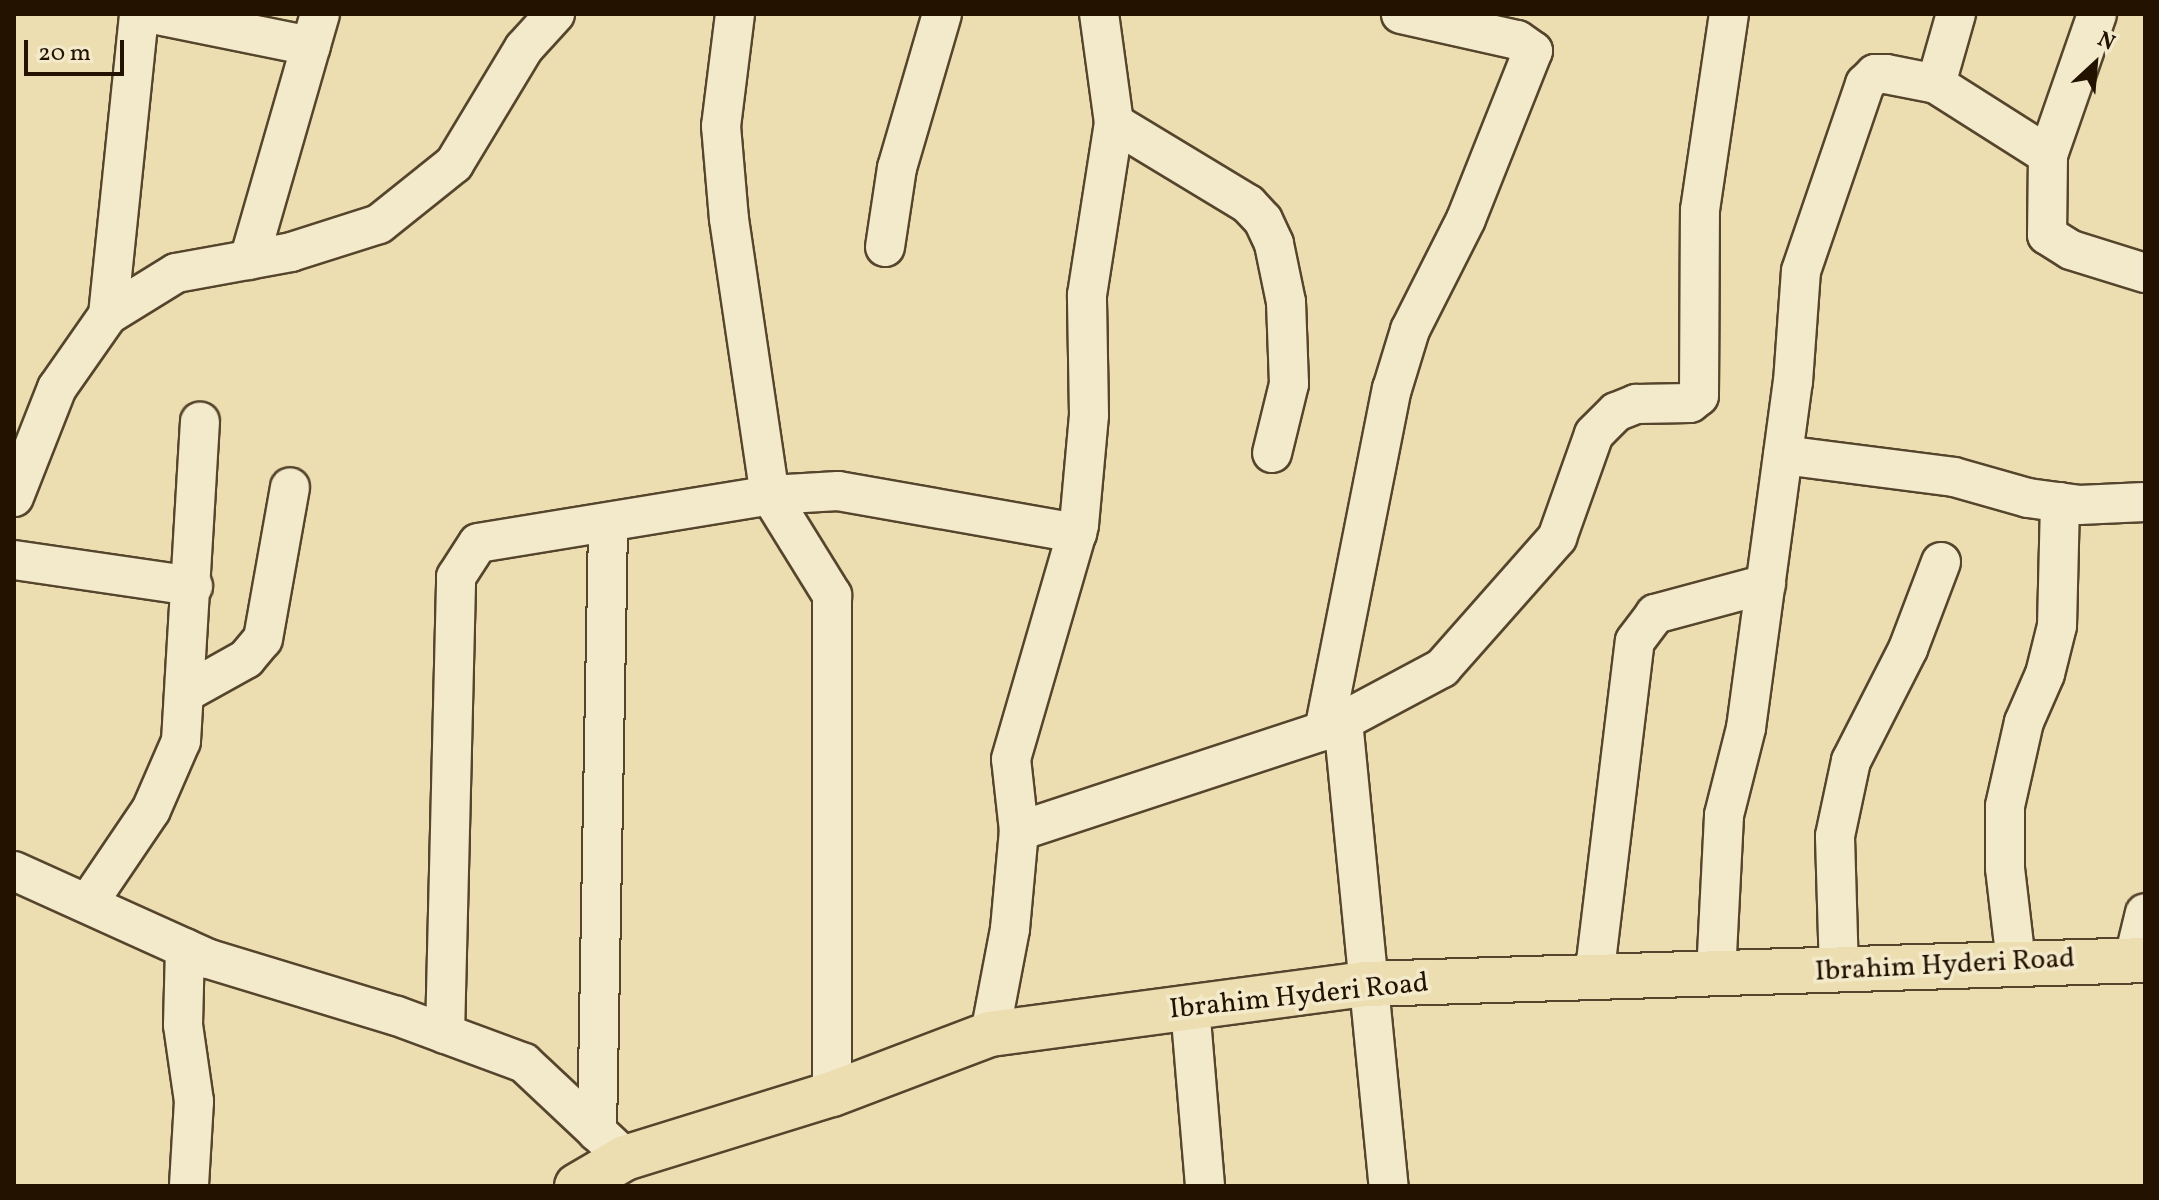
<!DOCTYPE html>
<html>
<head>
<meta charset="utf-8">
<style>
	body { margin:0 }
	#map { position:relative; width:2159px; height:1200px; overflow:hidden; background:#ecdeb0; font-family:Vollkorn,serif }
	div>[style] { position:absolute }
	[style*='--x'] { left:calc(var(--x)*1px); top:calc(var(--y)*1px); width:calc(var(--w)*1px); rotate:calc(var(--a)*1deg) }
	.roads { filter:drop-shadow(2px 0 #56452d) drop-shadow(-2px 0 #56452d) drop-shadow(0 2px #56452d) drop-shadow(0 -2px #56452d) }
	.minor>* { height:38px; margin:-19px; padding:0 19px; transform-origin:19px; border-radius:19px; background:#f3eacc }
	.major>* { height:44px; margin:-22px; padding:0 22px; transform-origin:22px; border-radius:22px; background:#ecdeb0 }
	span { translate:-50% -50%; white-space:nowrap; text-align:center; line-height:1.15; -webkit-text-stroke:7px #f3eacc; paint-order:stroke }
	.street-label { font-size:28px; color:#241201 }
	.frame { position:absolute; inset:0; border:16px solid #241201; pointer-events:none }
	.north { position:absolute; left:2055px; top:24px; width:80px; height:80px; -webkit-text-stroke:6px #f3eacc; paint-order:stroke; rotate:26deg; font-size:22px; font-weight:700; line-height:32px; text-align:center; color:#241201 }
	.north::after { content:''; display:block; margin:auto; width:28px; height:36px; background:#241201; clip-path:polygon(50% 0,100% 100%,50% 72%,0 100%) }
	.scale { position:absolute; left:24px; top:40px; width:100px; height:36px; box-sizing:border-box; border:4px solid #241201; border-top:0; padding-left:10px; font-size:24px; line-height:28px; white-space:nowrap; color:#241201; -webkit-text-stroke:6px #f3eacc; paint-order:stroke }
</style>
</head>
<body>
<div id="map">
	<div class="roads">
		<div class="minor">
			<div style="--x:152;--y:14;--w:162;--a:11.4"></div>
			<div style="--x:735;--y:14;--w:113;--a:97.1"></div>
			<div style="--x:721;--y:126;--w:93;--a:85.1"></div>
			<div style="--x:729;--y:219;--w:279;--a:81.6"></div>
			<div style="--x:770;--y:495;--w:118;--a:58.2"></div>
			<div style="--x:832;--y:595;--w:499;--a:90"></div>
			<div style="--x:1936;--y:84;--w:73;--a:-74.1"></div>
			<div style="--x:1114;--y:123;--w:157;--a:31.2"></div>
			<div style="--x:1248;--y:204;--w:22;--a:47"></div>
			<div style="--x:1263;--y:220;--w:26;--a:65"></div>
			<div style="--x:1274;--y:244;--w:59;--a:78.3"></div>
			<div style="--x:1286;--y:302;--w:82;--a:87.9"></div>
			<div style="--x:1289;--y:384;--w:71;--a:103.8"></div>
			<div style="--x:2048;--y:155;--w:149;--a:-70.8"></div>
			<div style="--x:885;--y:247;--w:80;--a:-81.4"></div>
			<div style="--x:897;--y:168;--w:160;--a:-73.7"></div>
			<div style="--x:249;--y:260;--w:256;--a:-73.9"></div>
			<div style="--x:108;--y:315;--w:303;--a:-84.1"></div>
			<div style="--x:1783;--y:455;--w:172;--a:7.3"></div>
			<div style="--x:1954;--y:477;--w:77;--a:15.8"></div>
			<div style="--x:2028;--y:498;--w:51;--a:7.8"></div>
			<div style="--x:2079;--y:505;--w:66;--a:-2.6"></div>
			<div style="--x:14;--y:497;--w:117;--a:-68.5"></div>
			<div style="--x:57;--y:388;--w:89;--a:-55.1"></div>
			<div style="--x:108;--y:315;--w:80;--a:-31.7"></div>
			<div style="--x:176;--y:273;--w:117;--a:-10.3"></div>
			<div style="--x:291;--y:252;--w:92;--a:-17.7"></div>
			<div style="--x:379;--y:224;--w:96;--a:-38.7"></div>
			<div style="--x:454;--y:164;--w:135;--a:-58.9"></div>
			<div style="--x:524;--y:48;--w:46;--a:-47.6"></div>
			<div style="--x:14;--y:560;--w:181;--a:8.3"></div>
			<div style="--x:185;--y:693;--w:70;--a:-29.1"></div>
			<div style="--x:246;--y:659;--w:26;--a:-50"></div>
			<div style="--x:263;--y:639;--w:154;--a:-79.9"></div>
			<div style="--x:1343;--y:721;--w:467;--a:84.4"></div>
			<div style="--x:1324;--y:731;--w:349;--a:-78.8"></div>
			<div style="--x:1392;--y:389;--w:62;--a:-73"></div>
			<div style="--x:1410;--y:330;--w:124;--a:-63.2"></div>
			<div style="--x:1466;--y:219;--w:181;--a:-68.3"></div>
			<div style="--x:1533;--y:51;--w:19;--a:-145"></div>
			<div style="--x:1517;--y:40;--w:119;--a:-167.4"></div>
			<div style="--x:1019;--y:831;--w:72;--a:-96.3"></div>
			<div style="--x:1011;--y:759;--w:244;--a:-73.8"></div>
			<div style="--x:1079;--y:525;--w:110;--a:-84.8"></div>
			<div style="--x:1089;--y:415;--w:120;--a:-91"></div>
			<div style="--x:1087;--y:295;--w:174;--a:-81.1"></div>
			<div style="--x:1114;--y:123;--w:110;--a:-97.8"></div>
			<div style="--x:14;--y:871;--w:214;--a:24.3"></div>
			<div style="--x:209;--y:959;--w:196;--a:16.9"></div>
			<div style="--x:397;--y:1016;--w:135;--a:20.3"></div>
			<div style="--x:524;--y:1063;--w:139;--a:43.2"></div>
			<div style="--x:88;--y:903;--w:112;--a:-55.9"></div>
			<div style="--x:151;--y:810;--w:75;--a:-66.5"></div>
			<div style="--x:181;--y:741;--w:320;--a:-86.6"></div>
			<div style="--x:185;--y:948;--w:77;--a:91.5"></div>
			<div style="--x:183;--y:1025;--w:77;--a:81.8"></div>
			<div style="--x:194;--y:1101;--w:85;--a:93.4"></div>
			<div style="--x:2134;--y:958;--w:46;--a:-76.3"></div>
			<div style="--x:2016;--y:962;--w:95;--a:-96.7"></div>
			<div style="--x:2005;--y:868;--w:62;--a:-90"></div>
			<div style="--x:2005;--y:806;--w:86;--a:-77.3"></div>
			<div style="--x:2024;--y:722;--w:52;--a:-66.4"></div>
			<div style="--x:2045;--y:674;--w:49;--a:-76"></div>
			<div style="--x:2057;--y:626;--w:124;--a:-88.6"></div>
			<div style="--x:1839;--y:972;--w:136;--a:-91.7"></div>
			<div style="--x:1835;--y:836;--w:77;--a:-78"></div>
			<div style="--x:1851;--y:761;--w:126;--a:-63"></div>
			<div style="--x:1908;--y:649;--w:93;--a:-69.2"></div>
			<div style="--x:1716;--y:974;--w:159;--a:-87.1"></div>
			<div style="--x:1724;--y:815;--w:90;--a:-75.8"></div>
			<div style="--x:1746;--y:728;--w:349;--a:-82.3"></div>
			<div style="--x:1793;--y:382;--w:111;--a:-85.9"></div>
			<div style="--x:1801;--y:271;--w:198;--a:-71.1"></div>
			<div style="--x:1865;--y:84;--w:14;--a:-45"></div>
			<div style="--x:1875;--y:74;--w:11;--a:0"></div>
			<div style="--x:1886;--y:74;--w:51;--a:11.3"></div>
			<div style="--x:1936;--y:84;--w:133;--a:32.4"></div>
			<div style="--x:2048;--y:155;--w:80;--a:90.7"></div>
			<div style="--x:2047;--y:235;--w:28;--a:32"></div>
			<div style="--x:2071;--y:250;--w:77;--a:17.3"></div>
			<div style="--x:1594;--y:978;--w:339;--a:-83.1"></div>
			<div style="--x:1635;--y:641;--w:34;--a:-53"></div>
			<div style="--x:1655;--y:614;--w:115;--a:-15.1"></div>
			<div style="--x:1190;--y:1007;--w:180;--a:85.2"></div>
			<div style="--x:445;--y:1034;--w:457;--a:-88.6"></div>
			<div style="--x:456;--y:577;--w:40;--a:-57.1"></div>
			<div style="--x:478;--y:543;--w:296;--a:-9.3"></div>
			<div style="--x:770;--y:495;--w:68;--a:-3.4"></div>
			<div style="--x:838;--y:491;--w:243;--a:10"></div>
			<div style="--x:990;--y:1034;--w:107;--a:-79.2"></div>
			<div style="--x:1010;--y:929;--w:98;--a:-84.8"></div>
			<div style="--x:1019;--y:831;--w:321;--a:-18.2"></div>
			<div style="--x:1324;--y:731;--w:134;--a:-28.1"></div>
			<div style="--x:1442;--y:668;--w:174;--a:-48.5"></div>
			<div style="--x:1557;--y:538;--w:110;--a:-70.4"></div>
			<div style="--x:1594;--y:434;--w:31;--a:-45"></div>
			<div style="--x:1616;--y:412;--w:22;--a:-22"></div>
			<div style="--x:1636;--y:404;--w:54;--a:-1.1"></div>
			<div style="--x:1690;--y:403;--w:11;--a:-38"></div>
			<div style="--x:1699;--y:396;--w:186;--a:-89.7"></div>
			<div style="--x:1700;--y:210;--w:198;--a:-81.6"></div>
			<div style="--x:597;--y:1132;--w:606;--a:-88.96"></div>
		</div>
		<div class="major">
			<div style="--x:577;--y:1186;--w:56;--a:-30.3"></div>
			<div style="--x:625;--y:1158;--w:217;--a:-17.2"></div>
			<div style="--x:832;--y:1094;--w:169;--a:-20.8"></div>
			<div style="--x:990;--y:1034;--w:379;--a:-7.6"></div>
			<div style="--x:1366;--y:984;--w:779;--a:-1.76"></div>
		</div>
	</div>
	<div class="street-label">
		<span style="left:1945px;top:966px;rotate:-3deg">Ibrahim Hyderi Road</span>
		<span style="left:1299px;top:997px;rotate:-6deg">Ibrahim Hyderi Road</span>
	</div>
	<div class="frame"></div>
	<div class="north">N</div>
	<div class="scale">20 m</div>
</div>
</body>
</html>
